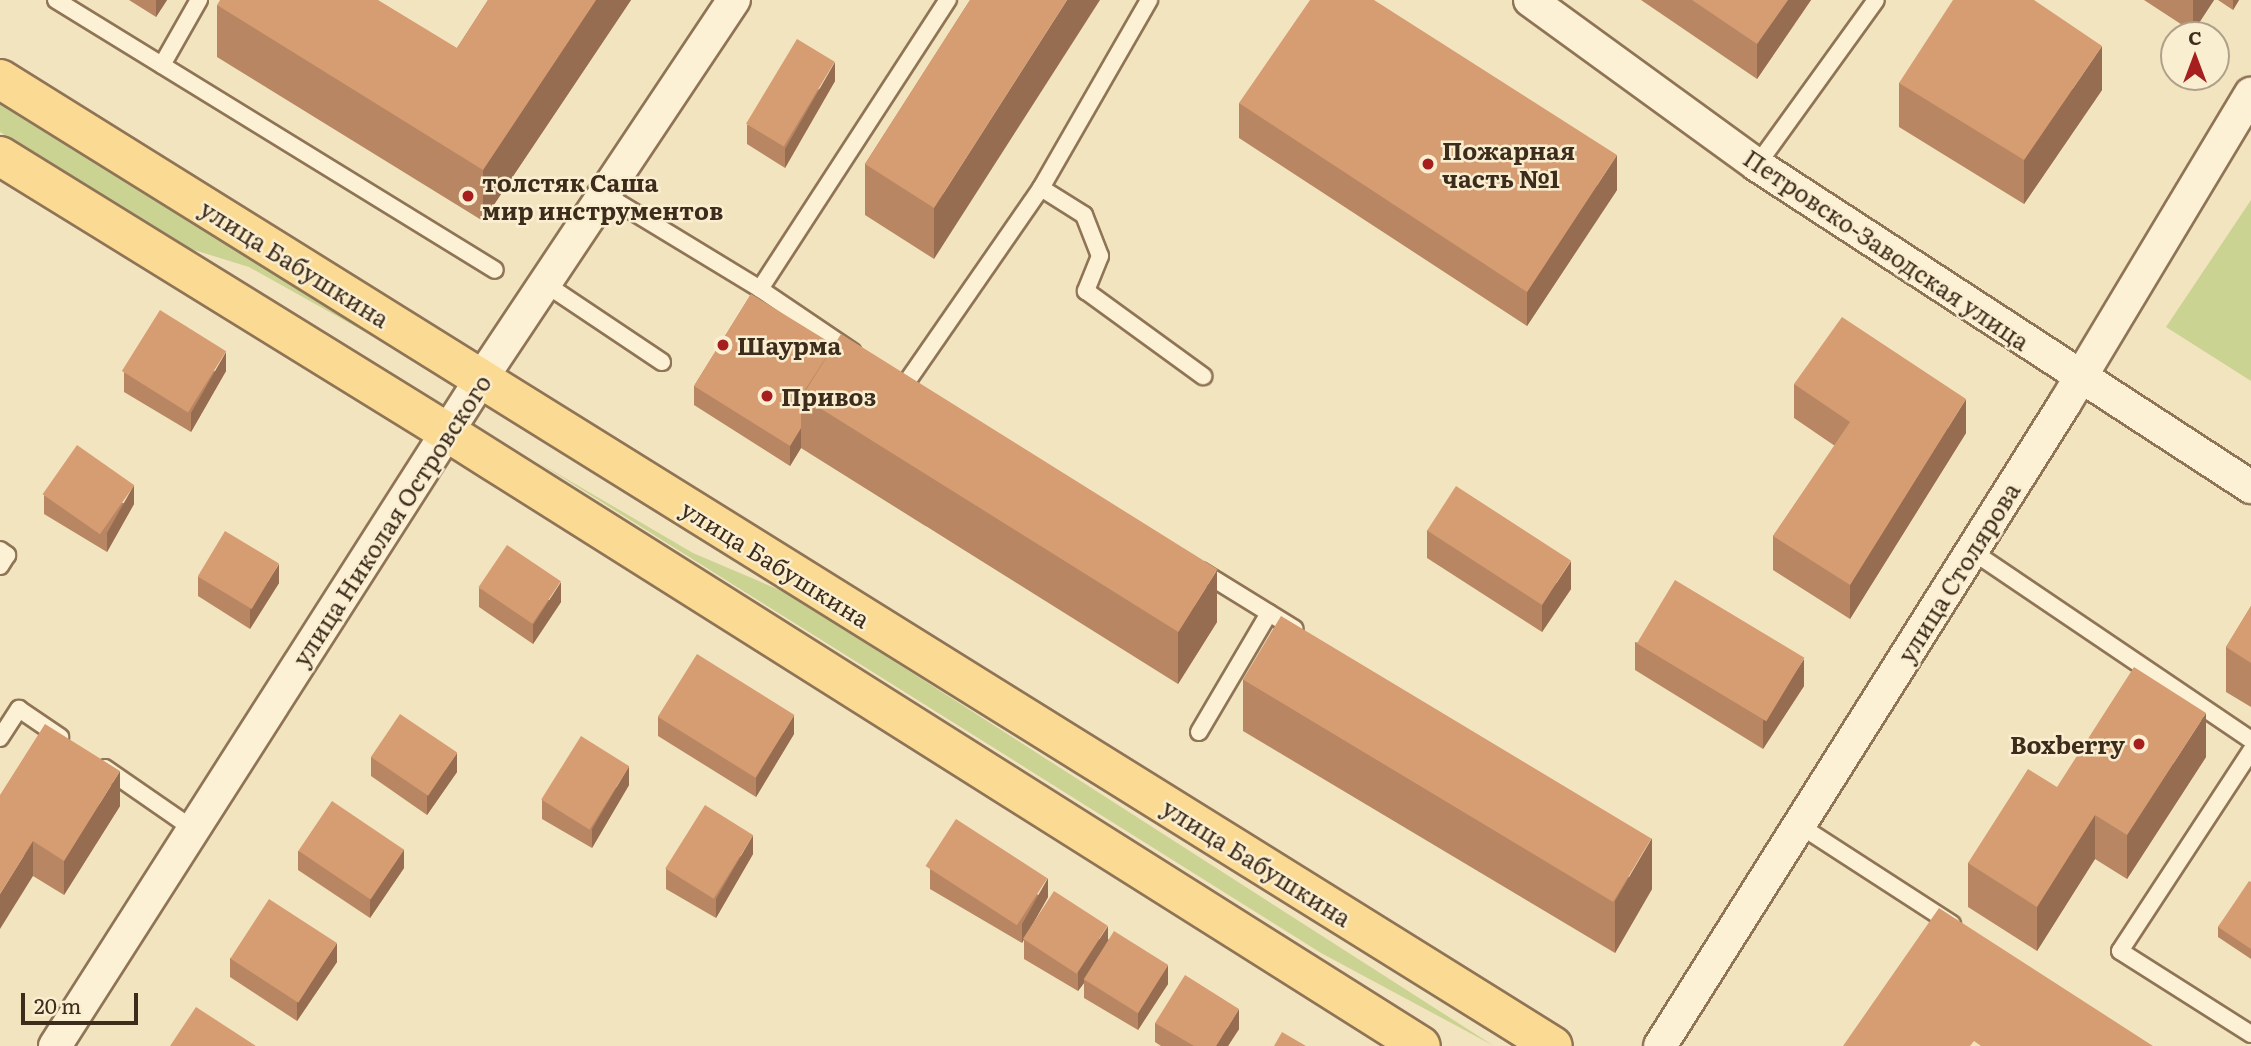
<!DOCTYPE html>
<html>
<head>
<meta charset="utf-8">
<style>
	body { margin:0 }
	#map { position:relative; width:2251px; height:1046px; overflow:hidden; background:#f3e4c0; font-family:Literata,serif }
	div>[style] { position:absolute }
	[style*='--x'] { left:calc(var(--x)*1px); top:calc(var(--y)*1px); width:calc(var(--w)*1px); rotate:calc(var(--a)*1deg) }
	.green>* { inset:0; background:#cbd393 }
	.roads { filter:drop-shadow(2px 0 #8f7456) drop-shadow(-2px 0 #8f7456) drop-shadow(0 2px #8f7456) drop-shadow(0 -2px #8f7456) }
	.lane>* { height:16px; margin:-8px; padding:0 8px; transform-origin:8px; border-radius:8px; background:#fdf1d5 }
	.street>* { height:32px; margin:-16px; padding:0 16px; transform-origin:16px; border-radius:16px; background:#fdf1d5 }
	.primary>* { height:38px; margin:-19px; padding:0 19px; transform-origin:19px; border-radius:19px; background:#fbdb94 }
	.wall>* { inset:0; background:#b88662 }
	.shaded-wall>* { inset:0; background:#966d50 }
	.building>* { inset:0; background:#d69c72; transform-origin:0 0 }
	.dots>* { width:19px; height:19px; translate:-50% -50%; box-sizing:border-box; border:4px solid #faeed1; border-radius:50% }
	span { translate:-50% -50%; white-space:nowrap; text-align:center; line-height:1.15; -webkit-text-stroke:5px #faeed1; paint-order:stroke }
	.poi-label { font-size:24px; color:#3d2c1c; font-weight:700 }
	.left { translate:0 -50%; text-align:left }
	.right { translate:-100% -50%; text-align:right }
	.street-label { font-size:24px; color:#3d2c1c }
	.north { position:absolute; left:2160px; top:21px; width:70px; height:70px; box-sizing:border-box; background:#faeed1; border:2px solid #aea089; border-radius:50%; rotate:0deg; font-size:19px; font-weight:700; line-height:28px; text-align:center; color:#3d2c1c }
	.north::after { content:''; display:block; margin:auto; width:24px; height:32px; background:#a61e1e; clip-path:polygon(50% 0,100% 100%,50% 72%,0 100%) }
	.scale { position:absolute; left:21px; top:993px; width:117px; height:32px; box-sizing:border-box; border:4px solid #3d2c1c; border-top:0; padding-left:9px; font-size:21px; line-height:24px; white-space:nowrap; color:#3d2c1c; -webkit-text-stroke:5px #faeed1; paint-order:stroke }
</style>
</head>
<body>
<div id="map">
	<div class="green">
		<div style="clip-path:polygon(0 101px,401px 352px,249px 267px,178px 245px,0 132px)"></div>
		<div style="clip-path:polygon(2251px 200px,2251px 381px,2166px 327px)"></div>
		<div style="clip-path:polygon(536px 461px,693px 553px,789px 594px,1494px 1046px,1321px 953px)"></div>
	</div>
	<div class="roads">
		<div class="lane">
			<div style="--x:56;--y:0;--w:515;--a:31.59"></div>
			<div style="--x:162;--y:65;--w:75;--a:-60.4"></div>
			<div style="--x:1757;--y:165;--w:203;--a:-54.2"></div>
			<div style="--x:1041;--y:188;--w:51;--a:32.1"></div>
			<div style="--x:1084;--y:215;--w:44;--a:68.7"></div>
			<div style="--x:1100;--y:256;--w:38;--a:112"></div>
			<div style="--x:1086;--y:291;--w:145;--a:36"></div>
			<div style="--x:604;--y:194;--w:183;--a:31.3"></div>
			<div style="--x:760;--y:289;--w:112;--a:34.1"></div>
			<div style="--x:544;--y:283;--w:142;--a:33.8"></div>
			<div style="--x:760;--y:289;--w:345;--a:-57"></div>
			<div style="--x:904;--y:386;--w:241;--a:-55.3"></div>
			<div style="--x:1041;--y:188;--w:217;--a:-60.1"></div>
			<div style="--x:0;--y:550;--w:9;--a:36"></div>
			<div style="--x:7;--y:555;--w:13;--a:122"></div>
			<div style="--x:1972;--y:551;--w:337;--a:34.1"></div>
			<div style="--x:1201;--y:571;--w:110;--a:31.7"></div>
			<div style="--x:1199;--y:732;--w:138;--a:-59.5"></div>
			<div style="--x:0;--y:738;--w:35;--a:-57"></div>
			<div style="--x:19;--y:709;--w:50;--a:34.3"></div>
			<div style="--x:2251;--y:751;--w:239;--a:123.2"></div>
			<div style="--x:2120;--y:951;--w:155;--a:32.4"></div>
			<div style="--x:105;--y:768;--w:107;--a:34.7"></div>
			<div style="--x:1799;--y:825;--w:182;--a:32.9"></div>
		</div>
		<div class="street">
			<div style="--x:1530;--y:0;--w:281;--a:36"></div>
			<div style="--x:1757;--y:165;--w:590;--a:33.1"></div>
			<div style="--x:55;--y:1046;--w:791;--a:-57.43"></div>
			<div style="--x:481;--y:379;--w:456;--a:-56.3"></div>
			<div style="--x:1660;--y:1046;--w:760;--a:-57.79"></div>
			<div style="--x:2065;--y:403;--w:361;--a:-59"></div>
		</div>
		<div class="primary">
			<div style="--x:0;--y:79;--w:1829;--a:31.91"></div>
			<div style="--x:0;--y:156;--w:525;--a:31.69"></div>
			<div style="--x:447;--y:432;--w:1151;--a:32.23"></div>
		</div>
	</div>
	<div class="wall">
		<div style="clip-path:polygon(129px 0,167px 0,156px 17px)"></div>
		<div style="clip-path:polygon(488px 0,631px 0,483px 221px,217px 57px,217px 5px,457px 48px)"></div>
		<div style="clip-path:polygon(970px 0,934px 259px,865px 215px,865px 164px)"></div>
		<div style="clip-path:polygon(1641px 0,1811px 0,1757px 79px)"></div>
		<div style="clip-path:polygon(2144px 0,2214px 0,2193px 32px)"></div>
		<div style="clip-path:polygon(2218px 0,2239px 0,2233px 10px)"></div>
		<div style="clip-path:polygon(835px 81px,785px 168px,747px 144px,747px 125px)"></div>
		<div style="clip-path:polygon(1899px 83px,2102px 90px,2024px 204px,1899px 127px)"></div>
		<div style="clip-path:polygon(1239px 103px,1617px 190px,1527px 326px,1239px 138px)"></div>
		<div style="clip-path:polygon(751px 294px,1217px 622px,1178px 684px,801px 448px,790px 466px,694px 405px,694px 386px)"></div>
		<div style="clip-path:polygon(226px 371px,191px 432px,124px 392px,124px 372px)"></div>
		<div style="clip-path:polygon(1794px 384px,1966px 433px,1850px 619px,1773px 570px,1773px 536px,1835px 446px,1794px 418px)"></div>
		<div style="clip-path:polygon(44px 495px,134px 504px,107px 552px,44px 514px)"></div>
		<div style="clip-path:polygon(1427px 530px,1571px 589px,1542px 632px,1427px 558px)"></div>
		<div style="clip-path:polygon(198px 577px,279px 583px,250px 629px,198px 596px)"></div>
		<div style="clip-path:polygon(479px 588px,561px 602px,533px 644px,479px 607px)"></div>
		<div style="clip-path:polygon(2251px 606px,2251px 707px,2226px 692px,2226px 647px)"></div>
		<div style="clip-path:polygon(1635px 642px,1804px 686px,1763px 749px,1635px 670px)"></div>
		<div style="clip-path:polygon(1243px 679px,1652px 889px,1615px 953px,1243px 731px)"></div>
		<div style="clip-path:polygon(658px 717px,794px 734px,756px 797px,658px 736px)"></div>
		<div style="clip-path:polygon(371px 757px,457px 772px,427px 815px,371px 776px)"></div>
		<div style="clip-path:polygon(2206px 757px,2127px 879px,2095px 859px,2037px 951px,1968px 907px,1968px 863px,2057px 787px)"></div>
		<div style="clip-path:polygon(629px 785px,592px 848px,542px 819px,542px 800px)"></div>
		<div style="clip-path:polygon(0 795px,120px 806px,64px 895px,33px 876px)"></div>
		<div style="clip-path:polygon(298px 851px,404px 868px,370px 918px,298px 870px)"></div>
		<div style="clip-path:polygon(753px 854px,716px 918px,666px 889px,666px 869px)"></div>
		<div style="clip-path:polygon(930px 869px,1048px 897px,1024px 939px,1108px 939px,1168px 984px,1138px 1030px,1084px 998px,1084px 983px,1078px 991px,1024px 959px,1024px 939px,1022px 943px,930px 889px)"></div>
		<div style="clip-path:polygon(2251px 882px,2251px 959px,2218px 937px,2218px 927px)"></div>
		<div style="clip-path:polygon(230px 958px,337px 962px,297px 1021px,230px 977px)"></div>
		<div style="clip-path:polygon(1155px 1023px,1239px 1029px,1228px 1046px,1161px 1046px,1155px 1042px)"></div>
	</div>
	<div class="shaded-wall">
		<div style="clip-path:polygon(156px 0,167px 0,156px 17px)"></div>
		<div style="clip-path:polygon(596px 0,631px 0,483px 221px,483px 170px)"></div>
		<div style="clip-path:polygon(1067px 0,1100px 0,934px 259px,934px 208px)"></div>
		<div style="clip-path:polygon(1788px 0,1811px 0,1757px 79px,1757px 44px)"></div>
		<div style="clip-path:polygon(2193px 0,2214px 0,2193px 32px)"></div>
		<div style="clip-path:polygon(2233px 0,2239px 0,2233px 10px)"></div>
		<div style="clip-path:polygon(2102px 46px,2102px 90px,2024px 204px,2024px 160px)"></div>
		<div style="clip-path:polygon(835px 62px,835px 81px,785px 168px,785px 149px)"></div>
		<div style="clip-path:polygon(1617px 155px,1617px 190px,1527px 326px,1527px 292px)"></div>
		<div style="clip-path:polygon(226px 352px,226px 371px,191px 432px,191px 413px)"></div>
		<div style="clip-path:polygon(1966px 399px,1966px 433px,1850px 619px,1850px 585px)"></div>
		<div style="clip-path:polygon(801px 428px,801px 448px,790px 466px,790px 446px)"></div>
		<div style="clip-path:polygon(134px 485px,134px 504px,107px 552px,107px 533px)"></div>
		<div style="clip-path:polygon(1571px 561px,1571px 589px,1542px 632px,1542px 605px)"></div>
		<div style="clip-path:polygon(279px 564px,279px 583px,250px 629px,250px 610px)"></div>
		<div style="clip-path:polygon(1217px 570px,1217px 622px,1178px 684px,1178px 632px)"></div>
		<div style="clip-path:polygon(561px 582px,561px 602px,533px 644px,533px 625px)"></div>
		<div style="clip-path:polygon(1804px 659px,1804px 686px,1763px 749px,1763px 721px)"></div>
		<div style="clip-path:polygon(2206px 713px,2206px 757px,2127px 879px,2127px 835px)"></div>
		<div style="clip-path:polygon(794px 715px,794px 734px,756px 797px,756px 778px)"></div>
		<div style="clip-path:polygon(457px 753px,457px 772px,427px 815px,427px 796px)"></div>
		<div style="clip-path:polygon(629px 766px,629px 785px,592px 848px,592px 829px)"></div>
		<div style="clip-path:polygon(120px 771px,120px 806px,64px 895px,64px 861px)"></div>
		<div style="clip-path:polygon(2095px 815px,2095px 859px,2037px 951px,2037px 907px)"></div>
		<div style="clip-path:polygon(753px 835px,753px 854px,716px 918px,716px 899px)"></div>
		<div style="clip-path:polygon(1652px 838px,1652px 889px,1615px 953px,1615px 901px)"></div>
		<div style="clip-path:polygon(33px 841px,33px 876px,0 929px,0 894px)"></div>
		<div style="clip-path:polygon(404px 849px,404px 868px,370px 918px,370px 899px)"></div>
		<div style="clip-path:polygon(1048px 878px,1048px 897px,1022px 943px,1022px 924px)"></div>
		<div style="clip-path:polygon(1108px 926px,1108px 945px,1084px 979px,1084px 983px,1078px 991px,1078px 972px)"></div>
		<div style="clip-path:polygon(337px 943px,337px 962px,297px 1021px,297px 1002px)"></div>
		<div style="clip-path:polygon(1168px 965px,1168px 984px,1138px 1030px,1138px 1011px)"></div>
		<div style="clip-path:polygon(1239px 1009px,1239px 1029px,1228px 1046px,1216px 1046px)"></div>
	</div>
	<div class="building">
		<div style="clip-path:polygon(220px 0,378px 0,457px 48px,488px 0,596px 0,483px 170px,217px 5px)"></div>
		<div style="clip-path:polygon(970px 0,1067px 0,934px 208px,865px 164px)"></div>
		<div style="clip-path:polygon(1310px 0,1374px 0,1617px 155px,1527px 292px,1239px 103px)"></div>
		<div style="clip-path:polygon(1692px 0,1788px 0,1757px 44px)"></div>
		<div style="clip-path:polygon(1953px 0,2034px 0,2102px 46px,2024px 160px,1899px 83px)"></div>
		<div style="left:797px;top:39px;width:44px;height:99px;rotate:31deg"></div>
		<div style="clip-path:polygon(751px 294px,834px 345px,801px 396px,801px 428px,790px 446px,694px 386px)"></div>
		<div style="left:160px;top:310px;width:78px;height:72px;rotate:32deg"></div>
		<div style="clip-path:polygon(1842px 317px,1966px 399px,1850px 585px,1773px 536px,1850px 422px,1794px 384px)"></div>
		<div style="left:841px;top:334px;width:444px;height:74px;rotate:32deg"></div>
		<div style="left:77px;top:445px;width:70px;height:60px;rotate:35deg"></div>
		<div style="left:1456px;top:486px;width:137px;height:53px;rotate:33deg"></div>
		<div style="left:225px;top:531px;width:63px;height:53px;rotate:31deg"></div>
		<div style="left:507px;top:545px;width:65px;height:51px;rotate:34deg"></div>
		<div style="left:1675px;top:580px;width:151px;height:74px;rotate:31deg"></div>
		<div style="clip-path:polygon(2251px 606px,2251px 663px,2226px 647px)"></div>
		<div style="left:1281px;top:616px;width:432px;height:74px;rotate:31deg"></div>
		<div style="left:697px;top:654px;width:115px;height:74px;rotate:32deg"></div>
		<div style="clip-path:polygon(2134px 667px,2206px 713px,2127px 835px,2095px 815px,2037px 907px,1968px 863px,2028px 769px,2057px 787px)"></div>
		<div style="left:400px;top:714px;width:69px;height:52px;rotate:34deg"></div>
		<div style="clip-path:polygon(45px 724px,120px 771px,64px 861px,33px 841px,0 894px,0 795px)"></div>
		<div style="left:581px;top:736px;width:57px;height:75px;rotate:32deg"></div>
		<div style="left:332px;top:801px;width:87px;height:60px;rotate:34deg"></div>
		<div style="left:705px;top:805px;width:57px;height:75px;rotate:32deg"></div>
		<div style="left:956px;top:819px;width:109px;height:56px;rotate:33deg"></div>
		<div style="clip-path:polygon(2249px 881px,2251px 882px,2251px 949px,2218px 927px)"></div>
		<div style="left:1054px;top:891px;width:64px;height:57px;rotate:33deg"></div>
		<div style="left:269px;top:899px;width:81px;height:71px;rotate:33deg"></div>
		<div style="clip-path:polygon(1939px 908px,2153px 1046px,1981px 1046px,1974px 1041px,1970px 1046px,1843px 1046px)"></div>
		<div style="left:1114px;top:931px;width:64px;height:57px;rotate:32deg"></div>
		<div style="clip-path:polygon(1185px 975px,1239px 1009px,1216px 1046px,1194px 1046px,1155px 1023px)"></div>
		<div style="clip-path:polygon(196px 1007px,256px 1046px,170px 1046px)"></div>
		<div style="clip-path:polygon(1282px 1032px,1306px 1046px,1274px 1046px)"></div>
	</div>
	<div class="dots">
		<div style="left:1428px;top:164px;background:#a61e1e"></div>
		<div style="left:468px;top:196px;background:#a61e1e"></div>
		<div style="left:723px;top:345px;background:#a61e1e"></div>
		<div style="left:767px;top:396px;background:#a61e1e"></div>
		<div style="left:2139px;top:744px;background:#a61e1e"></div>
	</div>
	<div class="poi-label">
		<span class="left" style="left:1442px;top:164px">Пожарная<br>часть №1</span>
		<span class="left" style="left:482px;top:196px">толстяк Саша<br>мир инструментов</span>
		<span class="left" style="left:737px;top:345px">Шаурма</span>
		<span class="left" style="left:781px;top:396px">Привоз</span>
		<span class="right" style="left:2125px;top:744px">Boxberry</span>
	</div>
	<div class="street-label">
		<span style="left:1887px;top:249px;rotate:34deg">Петровско-Заводская улица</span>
		<span style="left:295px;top:263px;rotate:32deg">улица Бабушкина</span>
		<span style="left:391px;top:520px;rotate:-57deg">улица Николая Островского</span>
		<span style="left:776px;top:563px;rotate:32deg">улица Бабушкина</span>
		<span style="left:1958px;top:572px;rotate:-58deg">улица Столярова</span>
		<span style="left:1257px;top:862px;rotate:32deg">улица Бабушкина</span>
	</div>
	<div class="north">С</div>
	<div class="scale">20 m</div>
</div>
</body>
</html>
